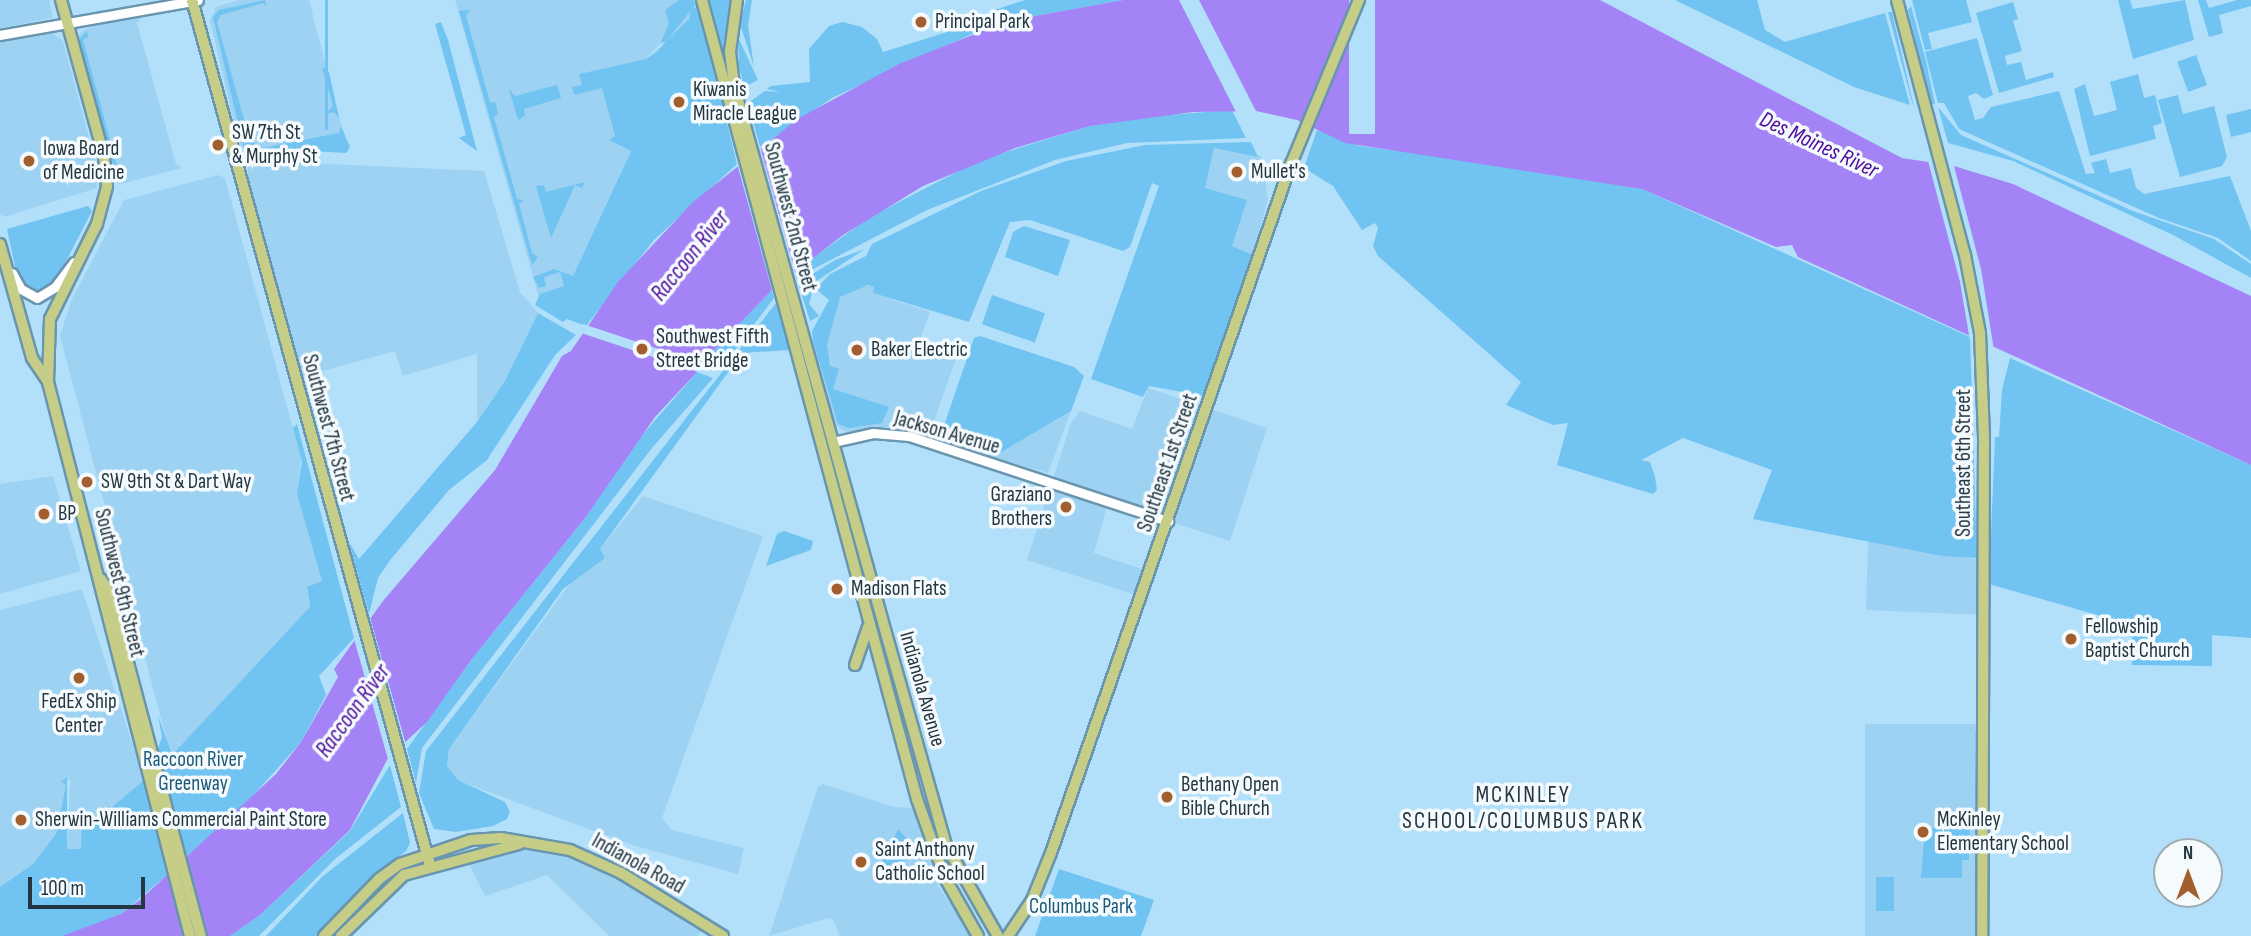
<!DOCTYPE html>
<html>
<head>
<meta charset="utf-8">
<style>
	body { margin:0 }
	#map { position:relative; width:2251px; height:936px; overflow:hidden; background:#b2e0fb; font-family:"Sofia Sans Condensed",sans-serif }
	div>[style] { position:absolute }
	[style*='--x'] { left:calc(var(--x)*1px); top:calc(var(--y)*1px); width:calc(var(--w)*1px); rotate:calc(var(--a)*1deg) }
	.built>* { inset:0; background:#9ed2f2; transform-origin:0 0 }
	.green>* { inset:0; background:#71c3f1; transform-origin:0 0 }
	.water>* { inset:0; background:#a483f6 }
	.pier>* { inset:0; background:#b2e0fb; transform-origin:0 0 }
	.roads { filter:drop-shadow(2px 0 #6995ae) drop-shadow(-2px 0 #6995ae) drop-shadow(0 2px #6995ae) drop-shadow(0 -2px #6995ae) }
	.minor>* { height:9px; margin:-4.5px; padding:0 4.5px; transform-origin:4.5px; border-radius:4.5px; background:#fff }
	.major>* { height:10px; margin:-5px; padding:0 5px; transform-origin:5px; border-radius:5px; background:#c6cd87 }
	.dots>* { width:19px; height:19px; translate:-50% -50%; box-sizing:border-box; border:4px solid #f5fafd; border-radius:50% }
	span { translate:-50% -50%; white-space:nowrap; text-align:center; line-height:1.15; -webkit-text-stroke:7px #f5fafd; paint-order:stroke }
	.poi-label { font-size:21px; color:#243641 }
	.left { translate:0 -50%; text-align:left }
	.right { translate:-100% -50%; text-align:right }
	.street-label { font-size:21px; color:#243641 }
	.park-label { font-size:21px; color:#1c5977 }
	.water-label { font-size:23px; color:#4e0e9b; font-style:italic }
	.neighbourhood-label { font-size:23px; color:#243641; letter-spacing:2px }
	.north { position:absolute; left:2153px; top:838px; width:70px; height:70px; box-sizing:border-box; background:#f5fafd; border:2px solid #a1acb2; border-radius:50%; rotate:0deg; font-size:19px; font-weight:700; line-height:28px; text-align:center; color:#243641 }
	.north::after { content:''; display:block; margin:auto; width:24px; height:32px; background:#a25f2d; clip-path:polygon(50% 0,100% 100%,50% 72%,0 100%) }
	.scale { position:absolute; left:28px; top:877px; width:117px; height:32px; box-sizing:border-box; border:4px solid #243641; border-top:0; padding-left:9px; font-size:21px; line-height:24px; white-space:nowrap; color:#243641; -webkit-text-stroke:5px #f5fafd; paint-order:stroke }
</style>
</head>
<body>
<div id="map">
	<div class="built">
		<div style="clip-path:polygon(0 0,49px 0,53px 18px,0 28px)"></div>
		<div style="clip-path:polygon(239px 0,309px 0,348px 152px,244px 149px,239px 144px,210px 20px,216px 7px)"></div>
		<div style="clip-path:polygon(455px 0,697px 0,699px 13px,691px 9px,689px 19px,668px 43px,660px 44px,646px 59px,579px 74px,585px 92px,602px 87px,615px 137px,631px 150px,573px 276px,560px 272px,564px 287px,540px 294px,539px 298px)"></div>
		<div style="clip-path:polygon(143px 16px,137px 23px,176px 164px,182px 168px,120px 184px,115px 181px,77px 42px,80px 33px,90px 27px)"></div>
		<div style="clip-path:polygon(52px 33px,63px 41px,95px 159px,97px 188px,4px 217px,0 214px,0 42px)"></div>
		<div style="clip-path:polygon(1214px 148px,1261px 156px,1268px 199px,1253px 255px,1232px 246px,1205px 188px)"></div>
		<div style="clip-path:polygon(260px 161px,484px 171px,520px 292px,538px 313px,505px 381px,477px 422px,477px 354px,403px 376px,395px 351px,301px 377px,247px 178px,248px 166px)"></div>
		<div style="clip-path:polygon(218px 175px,225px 178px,301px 458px,298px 494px,322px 581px,307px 590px,310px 607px,274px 650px,171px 756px,60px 336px,71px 301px,124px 200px)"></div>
		<div style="clip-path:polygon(865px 285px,875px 287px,873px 293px,930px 312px,919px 343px,957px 356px,929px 435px,884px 427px,846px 432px,834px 424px,812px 349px,827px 345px,839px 297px)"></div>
		<div style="clip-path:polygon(1148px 388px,1267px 428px,1230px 541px,1108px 502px,1094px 553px,1151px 572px,1142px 597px,1027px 560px,1071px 423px,1080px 411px,1132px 429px)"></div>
		<div style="clip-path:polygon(1071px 411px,1048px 473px,993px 457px)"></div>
		<div style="clip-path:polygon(53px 476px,81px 571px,0 594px,0 484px)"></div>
		<div style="clip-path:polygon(643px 496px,763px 536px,662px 818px,672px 830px,744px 848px,738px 874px,632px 845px,459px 781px,447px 766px,449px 749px,576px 575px,605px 558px,600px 549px)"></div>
		<div style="clip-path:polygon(1868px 539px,1984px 561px,1984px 615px,1866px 610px)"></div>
		<div style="clip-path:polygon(82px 589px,144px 780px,99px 818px,89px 816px,81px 849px,67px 849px,70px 779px,61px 783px,66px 784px,56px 834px,33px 864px,0 887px,0 610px)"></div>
		<div style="left:1865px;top:724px;width:119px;height:212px"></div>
		<div style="clip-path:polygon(823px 784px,894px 807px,914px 808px,938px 886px,973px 936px,840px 936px,833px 919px,828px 918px,769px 936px,818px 787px)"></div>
		<div style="clip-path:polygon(528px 842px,570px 850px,704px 925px,698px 936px,609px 936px,547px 875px,485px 896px,465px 856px)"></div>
	</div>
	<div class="green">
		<div style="clip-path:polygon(265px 0,266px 7px,263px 3px,221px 15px,217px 22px,250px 141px,255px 143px,253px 149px,244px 149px,213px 17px,219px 10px)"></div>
		<div style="left:325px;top:0;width:3px;height:130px"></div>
		<div style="clip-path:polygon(679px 0,694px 0,695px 5px,666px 42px,661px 42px,669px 24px,665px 10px)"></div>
		<div style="clip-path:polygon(697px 0,737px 164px,654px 240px,586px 326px,567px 319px,563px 322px,535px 305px,540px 294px,564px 286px,560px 272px,544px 277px,546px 286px,539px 288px,533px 277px,554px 269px,573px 276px,631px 151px,609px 140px,615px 136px,602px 88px,574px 95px,572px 87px,582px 85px,579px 74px,646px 59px,656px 52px,689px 19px,691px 9px,696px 7px,699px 13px)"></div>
		<div style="clip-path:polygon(706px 0,732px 0,725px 39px,729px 87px)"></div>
		<div style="clip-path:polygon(746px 0,752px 0,748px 25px,754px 67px,740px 24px)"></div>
		<div style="clip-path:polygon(1025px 0,1123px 0,1008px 21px,972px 34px,832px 98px,760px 147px,748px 103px,765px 91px,780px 92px,767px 89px,771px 86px,810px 82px,809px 49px,829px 26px,842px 22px,862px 27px,877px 39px,883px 52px,986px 20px,991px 11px)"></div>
		<div style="clip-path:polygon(1675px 0,1757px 0,1765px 30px,1785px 42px,1885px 13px,1910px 105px,1854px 87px)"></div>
		<div style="clip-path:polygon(1912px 0,1966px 0,1972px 22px,1928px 33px,1932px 49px,1925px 50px)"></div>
		<div style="clip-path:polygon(2118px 0,2130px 0,2133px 9px,2185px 0,2194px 40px,2133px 59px)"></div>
		<div style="clip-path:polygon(2198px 0,2206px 0,2209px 8px,2237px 0,2251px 0,2251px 6px,2219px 15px,2223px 33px,2209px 37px)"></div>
		<div style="clip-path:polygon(2013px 2px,2018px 19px,2013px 21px,2022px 51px,2005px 56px,2007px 65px,2021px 62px,2026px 80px,2053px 72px,2054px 77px,1999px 93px,1976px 13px)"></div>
		<div style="clip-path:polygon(1911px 6px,1926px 61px,1935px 104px,1931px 104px,1908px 10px)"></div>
		<div style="clip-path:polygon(470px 10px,466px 16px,490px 102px,496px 103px,498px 114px,494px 117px,517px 199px,524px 200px,519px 204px,532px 253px,538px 257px,532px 265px,459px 11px)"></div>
		<div style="clip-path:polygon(1888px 12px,1892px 12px,1914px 107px,1912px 102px)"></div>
		<div style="clip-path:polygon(441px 22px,448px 40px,477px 151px,459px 138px,466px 135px,435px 24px)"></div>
		<div style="clip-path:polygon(87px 31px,88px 37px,83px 40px,119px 173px,127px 176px,124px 182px,117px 178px,80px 49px,80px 38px)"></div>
		<div style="clip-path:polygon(738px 37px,758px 80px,744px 87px,739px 66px)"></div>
		<div style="clip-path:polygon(1977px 38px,1993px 95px,1984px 99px,1976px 93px,1968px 96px,1975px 120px,1983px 118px,1991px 107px,2059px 91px,2086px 174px,2095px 173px,2091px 163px,2106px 159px,2110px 173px,2131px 168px,2136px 188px,2144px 194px,2230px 176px,2251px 231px,2251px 261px,2218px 238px,2159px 218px,1959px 129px,1944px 103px,1938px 103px,1925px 52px)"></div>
		<div style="left:2196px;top:55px;width:32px;height:20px;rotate:70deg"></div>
		<div style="clip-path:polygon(322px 67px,329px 72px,339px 118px,334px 112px,326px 114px,333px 106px)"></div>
		<div style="clip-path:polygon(2138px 74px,2144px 98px,2155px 95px,2162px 123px,2153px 126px,2156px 139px,2090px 156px,2074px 89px,2085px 84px,2094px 116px,2117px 110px,2110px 82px)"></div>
		<div style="clip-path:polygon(557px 85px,561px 98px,524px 109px,525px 116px,518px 120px,509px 89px,515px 96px)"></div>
		<div style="clip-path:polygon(2178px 95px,2183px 114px,2214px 106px,2227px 157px,2222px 166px,2180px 177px,2158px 100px)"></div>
		<div style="clip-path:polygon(1938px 107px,1961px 135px,2133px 211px,2214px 239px,2251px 264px,2251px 278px,2173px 235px,2013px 161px,1948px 143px)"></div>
		<div style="clip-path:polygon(2251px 109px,2251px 132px,2231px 137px,2226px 115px)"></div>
		<div style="clip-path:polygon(1232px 110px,1246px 138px,1127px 143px,1055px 160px,927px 210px,796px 278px,795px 271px,870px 217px,980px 160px,1090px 126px,1143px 117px)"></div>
		<div style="clip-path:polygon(341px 126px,350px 147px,346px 153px,263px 148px,339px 133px)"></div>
		<div style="clip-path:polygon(1317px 130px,1359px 146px,1511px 165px,1642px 189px,1970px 337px,1977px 558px,1942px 556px,1753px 519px,1772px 470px,1683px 438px,1641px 460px,1650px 462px,1655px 477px,1657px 490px,1653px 494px,1557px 465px,1568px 423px,1553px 425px,1506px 405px,1521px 382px,1378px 256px,1373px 246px,1378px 228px,1375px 223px,1362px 230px,1333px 186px,1304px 168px)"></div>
		<div style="clip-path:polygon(1251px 142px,1258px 157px,1214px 148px,1205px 188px,1247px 200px,1232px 246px,1253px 255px,1204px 396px,1149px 386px,1143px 397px,1091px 379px,1159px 186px,1152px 183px,1130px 247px,1123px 251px,1030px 220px,1010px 222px,969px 322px,873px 293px,874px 287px,868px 285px,840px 297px,827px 345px,830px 366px,839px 369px,833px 389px,889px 407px,882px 423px,849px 428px,838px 424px,813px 341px,812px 331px,829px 300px,816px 289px,830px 274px,866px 256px,872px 244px,981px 191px,1066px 161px,1145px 145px)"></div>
		<div style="clip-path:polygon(585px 182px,582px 188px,575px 185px,551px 238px,536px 186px,544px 185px,546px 192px)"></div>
		<div style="clip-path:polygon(88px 206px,92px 211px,57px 279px,39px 295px,27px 291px,16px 271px,7px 229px)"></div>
		<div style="clip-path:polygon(1024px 226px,1070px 240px,1058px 276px,1005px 257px,1013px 232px)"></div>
		<div style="clip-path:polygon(865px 249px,815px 282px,809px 304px,819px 316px,810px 321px,798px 283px,835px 260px)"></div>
		<div style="clip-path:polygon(772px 290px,774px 298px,722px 367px,710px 366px,707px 359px,718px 346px)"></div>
		<div style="left:992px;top:295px;width:56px;height:31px;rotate:19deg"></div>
		<div style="clip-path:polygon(776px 303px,789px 350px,742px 353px,600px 549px,605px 558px,563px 589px,449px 749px,447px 766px,458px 780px,505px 802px,510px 812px,507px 819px,493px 826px,456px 832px,434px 829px,419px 793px,426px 751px)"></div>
		<div style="clip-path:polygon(538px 313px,576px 335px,555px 355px,487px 460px,449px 490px,391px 559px,378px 578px,369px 614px,349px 542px,359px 559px,477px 422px,505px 381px)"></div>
		<div style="clip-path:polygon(980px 336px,1074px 367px,1084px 376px,1071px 411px,993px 457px,940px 437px,974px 338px)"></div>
		<div style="clip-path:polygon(2010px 358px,2251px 465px,2251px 638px,2212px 635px,2212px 666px,2132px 665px,2132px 625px,1989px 584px,1995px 437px,1999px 437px,2002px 390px)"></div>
		<div style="clip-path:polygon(697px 372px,713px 378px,652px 448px,422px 748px,416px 783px,407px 749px,471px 660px,585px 518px,631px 448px)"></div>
		<div style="clip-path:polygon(297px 424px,354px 638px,319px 676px,326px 695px,301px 742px,234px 817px,187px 856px,158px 748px,162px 737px,158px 715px,172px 755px,310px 607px,307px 587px,322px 581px,297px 494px,302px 462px,293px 428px)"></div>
		<div style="clip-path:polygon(784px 531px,813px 541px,811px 550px,766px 566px,777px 534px)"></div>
		<div style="clip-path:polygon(390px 765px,401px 807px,335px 859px,259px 936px,230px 936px,260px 915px,350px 831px)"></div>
		<div style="clip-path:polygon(67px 777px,67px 849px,81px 849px,82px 810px,99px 818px,144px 780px,168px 874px,121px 914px,96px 925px,62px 936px,0 936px,0 887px,33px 864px,56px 834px,66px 785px,61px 782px)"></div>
		<div style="clip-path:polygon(403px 813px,410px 843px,406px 851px,365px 884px,316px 936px,266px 936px,322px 877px)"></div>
		<div style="clip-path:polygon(1925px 828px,1970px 828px,1969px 860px,1962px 860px,1962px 878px,1921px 878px)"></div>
		<div style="clip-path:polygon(898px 829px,911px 843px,898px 879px,878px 872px)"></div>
		<div style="clip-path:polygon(1059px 869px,1154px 900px,1141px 936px,1035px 936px)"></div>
		<div style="left:1876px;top:877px;width:18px;height:34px"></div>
	</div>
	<div class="water">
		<div style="clip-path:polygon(1123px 0,1600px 0,1902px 158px,1954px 166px,2013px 184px,2251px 296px,2251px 465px,1798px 257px,1792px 245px,1776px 247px,1642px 189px,1345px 143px,1297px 120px,1256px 111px,1193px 112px,1090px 126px,1015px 148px,923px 186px,843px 235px,772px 290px,718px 346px,707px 358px,710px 366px,697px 372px,655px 417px,585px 518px,471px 660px,427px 722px,388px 758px,350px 830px,260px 915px,230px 936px,62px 936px,121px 914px,142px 898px,276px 774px,301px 742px,338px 677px,334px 669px,383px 601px,495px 470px,562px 356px,571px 351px,618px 282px,693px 202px,799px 118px,899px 64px,1008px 21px)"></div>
	</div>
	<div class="pier">
		<div style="clip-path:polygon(1179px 0,1199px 0,1258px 115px,1237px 114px)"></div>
		<div style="left:1349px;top:0;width:26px;height:134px"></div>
		<div style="clip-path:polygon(759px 143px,796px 275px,773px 294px,736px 160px)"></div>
		<div style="clip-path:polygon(1928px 161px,1953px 162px,1981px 269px,1994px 350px,1970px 341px,1960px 282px)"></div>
		<div style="clip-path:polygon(583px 324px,710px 366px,713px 367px,701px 373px,578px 332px)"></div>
		<div style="clip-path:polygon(370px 617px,406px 745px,389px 763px,354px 639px)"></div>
	</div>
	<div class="roads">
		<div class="minor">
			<div style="--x:0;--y:35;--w:201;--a:-10"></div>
			<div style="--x:12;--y:273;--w:18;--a:61"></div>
			<div style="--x:21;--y:289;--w:18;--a:29"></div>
			<div style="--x:37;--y:298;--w:21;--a:-31"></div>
			<div style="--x:55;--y:287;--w:31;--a:-53"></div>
			<div style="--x:833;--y:442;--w:41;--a:-12.7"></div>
			<div style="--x:873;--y:433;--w:36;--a:5"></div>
			<div style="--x:909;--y:436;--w:273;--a:18.2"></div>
		</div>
		<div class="major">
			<div style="--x:192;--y:0;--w:897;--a:74.62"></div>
			<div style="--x:702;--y:0;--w:827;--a:74.94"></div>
			<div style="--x:917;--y:799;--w:84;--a:70.5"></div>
			<div style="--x:945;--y:878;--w:67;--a:60.4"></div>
			<div style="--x:737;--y:0;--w:52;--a:97.7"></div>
			<div style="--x:730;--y:52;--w:34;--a:83"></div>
			<div style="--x:734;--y:86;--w:568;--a:74.47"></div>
			<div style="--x:886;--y:633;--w:220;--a:74.2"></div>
			<div style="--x:946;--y:845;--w:105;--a:60.3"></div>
			<div style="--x:1897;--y:0;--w:264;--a:75.1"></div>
			<div style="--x:1965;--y:255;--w:79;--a:79.1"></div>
			<div style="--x:1980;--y:333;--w:104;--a:87.8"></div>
			<div style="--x:1984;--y:437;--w:499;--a:90.2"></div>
			<div style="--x:0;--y:244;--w:118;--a:74.3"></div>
			<div style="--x:32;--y:358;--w:29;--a:56"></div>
			<div style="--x:48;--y:382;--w:572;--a:75.62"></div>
			<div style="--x:48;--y:382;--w:63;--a:-88.2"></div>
			<div style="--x:50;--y:319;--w:106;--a:-63.7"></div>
			<div style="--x:97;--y:224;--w:39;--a:-75"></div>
			<div style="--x:107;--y:186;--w:30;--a:-96"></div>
			<div style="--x:104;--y:156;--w:162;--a:-105.4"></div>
			<div style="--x:101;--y:579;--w:18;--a:61"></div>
			<div style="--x:110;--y:595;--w:353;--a:75.1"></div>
			<div style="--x:855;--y:665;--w:40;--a:-71.1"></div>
			<div style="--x:324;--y:936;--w:79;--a:-46"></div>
			<div style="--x:379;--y:879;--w:26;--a:-36"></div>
			<div style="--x:400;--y:864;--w:75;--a:-18.7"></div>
			<div style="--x:471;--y:840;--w:30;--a:-4"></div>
			<div style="--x:501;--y:838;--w:70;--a:9.9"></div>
			<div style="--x:570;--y:850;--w:56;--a:24.3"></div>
			<div style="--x:621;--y:873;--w:120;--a:31.7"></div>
			<div style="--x:341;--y:936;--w:88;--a:-44.1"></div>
			<div style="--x:404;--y:875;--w:119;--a:-15.1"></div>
			<div style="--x:1008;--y:936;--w:43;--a:-56.3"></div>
			<div style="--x:1032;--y:900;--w:51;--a:-68"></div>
			<div style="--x:1051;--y:853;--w:730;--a:-70.8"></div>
			<div style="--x:1291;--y:164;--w:178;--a:-67.5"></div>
		</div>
	</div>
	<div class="dots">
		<div style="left:921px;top:22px;background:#a25f2d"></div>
		<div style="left:679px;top:102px;background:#a25f2d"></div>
		<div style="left:218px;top:145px;background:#a25f2d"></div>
		<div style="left:29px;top:161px;background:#a25f2d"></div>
		<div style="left:1237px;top:172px;background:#a25f2d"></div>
		<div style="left:642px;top:349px;background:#a25f2d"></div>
		<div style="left:857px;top:350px;background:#a25f2d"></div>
		<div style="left:87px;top:482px;background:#a25f2d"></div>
		<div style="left:1066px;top:507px;background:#a25f2d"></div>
		<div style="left:44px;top:514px;background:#a25f2d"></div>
		<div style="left:837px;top:589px;background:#a25f2d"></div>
		<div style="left:2071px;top:639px;background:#a25f2d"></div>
		<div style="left:79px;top:678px;background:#a25f2d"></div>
		<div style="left:1167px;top:797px;background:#a25f2d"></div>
		<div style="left:21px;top:820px;background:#a25f2d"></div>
		<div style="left:1923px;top:832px;background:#a25f2d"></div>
		<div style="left:861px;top:862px;background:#a25f2d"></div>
	</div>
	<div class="poi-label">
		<span class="left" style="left:935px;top:22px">Principal Park</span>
		<span class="left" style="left:693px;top:102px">Kiwanis<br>Miracle League</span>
		<span class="left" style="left:232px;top:145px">SW 7th St<br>&amp; Murphy St</span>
		<span class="left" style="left:43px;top:161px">Iowa Board<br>of Medicine</span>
		<span class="left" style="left:1251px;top:172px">Mullet's</span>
		<span class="left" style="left:656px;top:349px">Southwest Fifth<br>Street Bridge</span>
		<span class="left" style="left:871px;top:350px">Baker Electric</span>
		<span class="left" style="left:101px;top:482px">SW 9th St &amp; Dart Way</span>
		<span class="right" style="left:1052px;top:507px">Graziano<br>Brothers</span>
		<span class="left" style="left:58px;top:514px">BP</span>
		<span class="left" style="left:851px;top:589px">Madison Flats</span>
		<span class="left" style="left:2085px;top:639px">Fellowship<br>Baptist Church</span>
		<span style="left:79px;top:714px">FedEx Ship<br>Center</span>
		<span class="left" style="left:1181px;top:797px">Bethany Open<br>Bible Church</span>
		<span class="left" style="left:35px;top:820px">Sherwin-Williams Commercial Paint Store</span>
		<span class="left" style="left:1937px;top:832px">McKinley<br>Elementary School</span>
		<span class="left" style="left:875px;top:862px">Saint Anthony<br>Catholic School</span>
	</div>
	<div class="street-label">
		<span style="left:790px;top:217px;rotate:75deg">Southwest 2nd Street</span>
		<span style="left:328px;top:428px;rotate:75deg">Southwest 7th Street</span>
		<span style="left:947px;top:433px;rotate:16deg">Jackson Avenue</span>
		<span style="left:1168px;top:463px;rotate:-71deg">Southeast 1st Street</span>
		<span style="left:1964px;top:463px;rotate:-90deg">Southeast 6th Street</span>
		<span style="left:119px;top:583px;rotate:76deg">Southwest 9th Street</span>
		<span style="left:922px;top:689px;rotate:74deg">Indianola Avenue</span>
		<span style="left:638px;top:864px;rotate:29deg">Indianola Road</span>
	</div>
	<div class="park-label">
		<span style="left:193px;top:772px">Raccoon River<br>Greenway</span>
		<span style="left:1081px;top:907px">Columbus Park</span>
	</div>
	<div class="water-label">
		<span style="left:1819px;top:145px;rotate:25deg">Des Moines River</span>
		<span style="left:690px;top:256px;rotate:-51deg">Raccoon River</span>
		<span style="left:353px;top:711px;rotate:-54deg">Raccoon River</span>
	</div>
	<div class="neighbourhood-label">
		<span style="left:1523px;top:808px">MCKINLEY<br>SCHOOL/COLUMBUS PARK</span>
	</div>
	<div class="north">N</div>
	<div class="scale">100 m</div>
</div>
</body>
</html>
